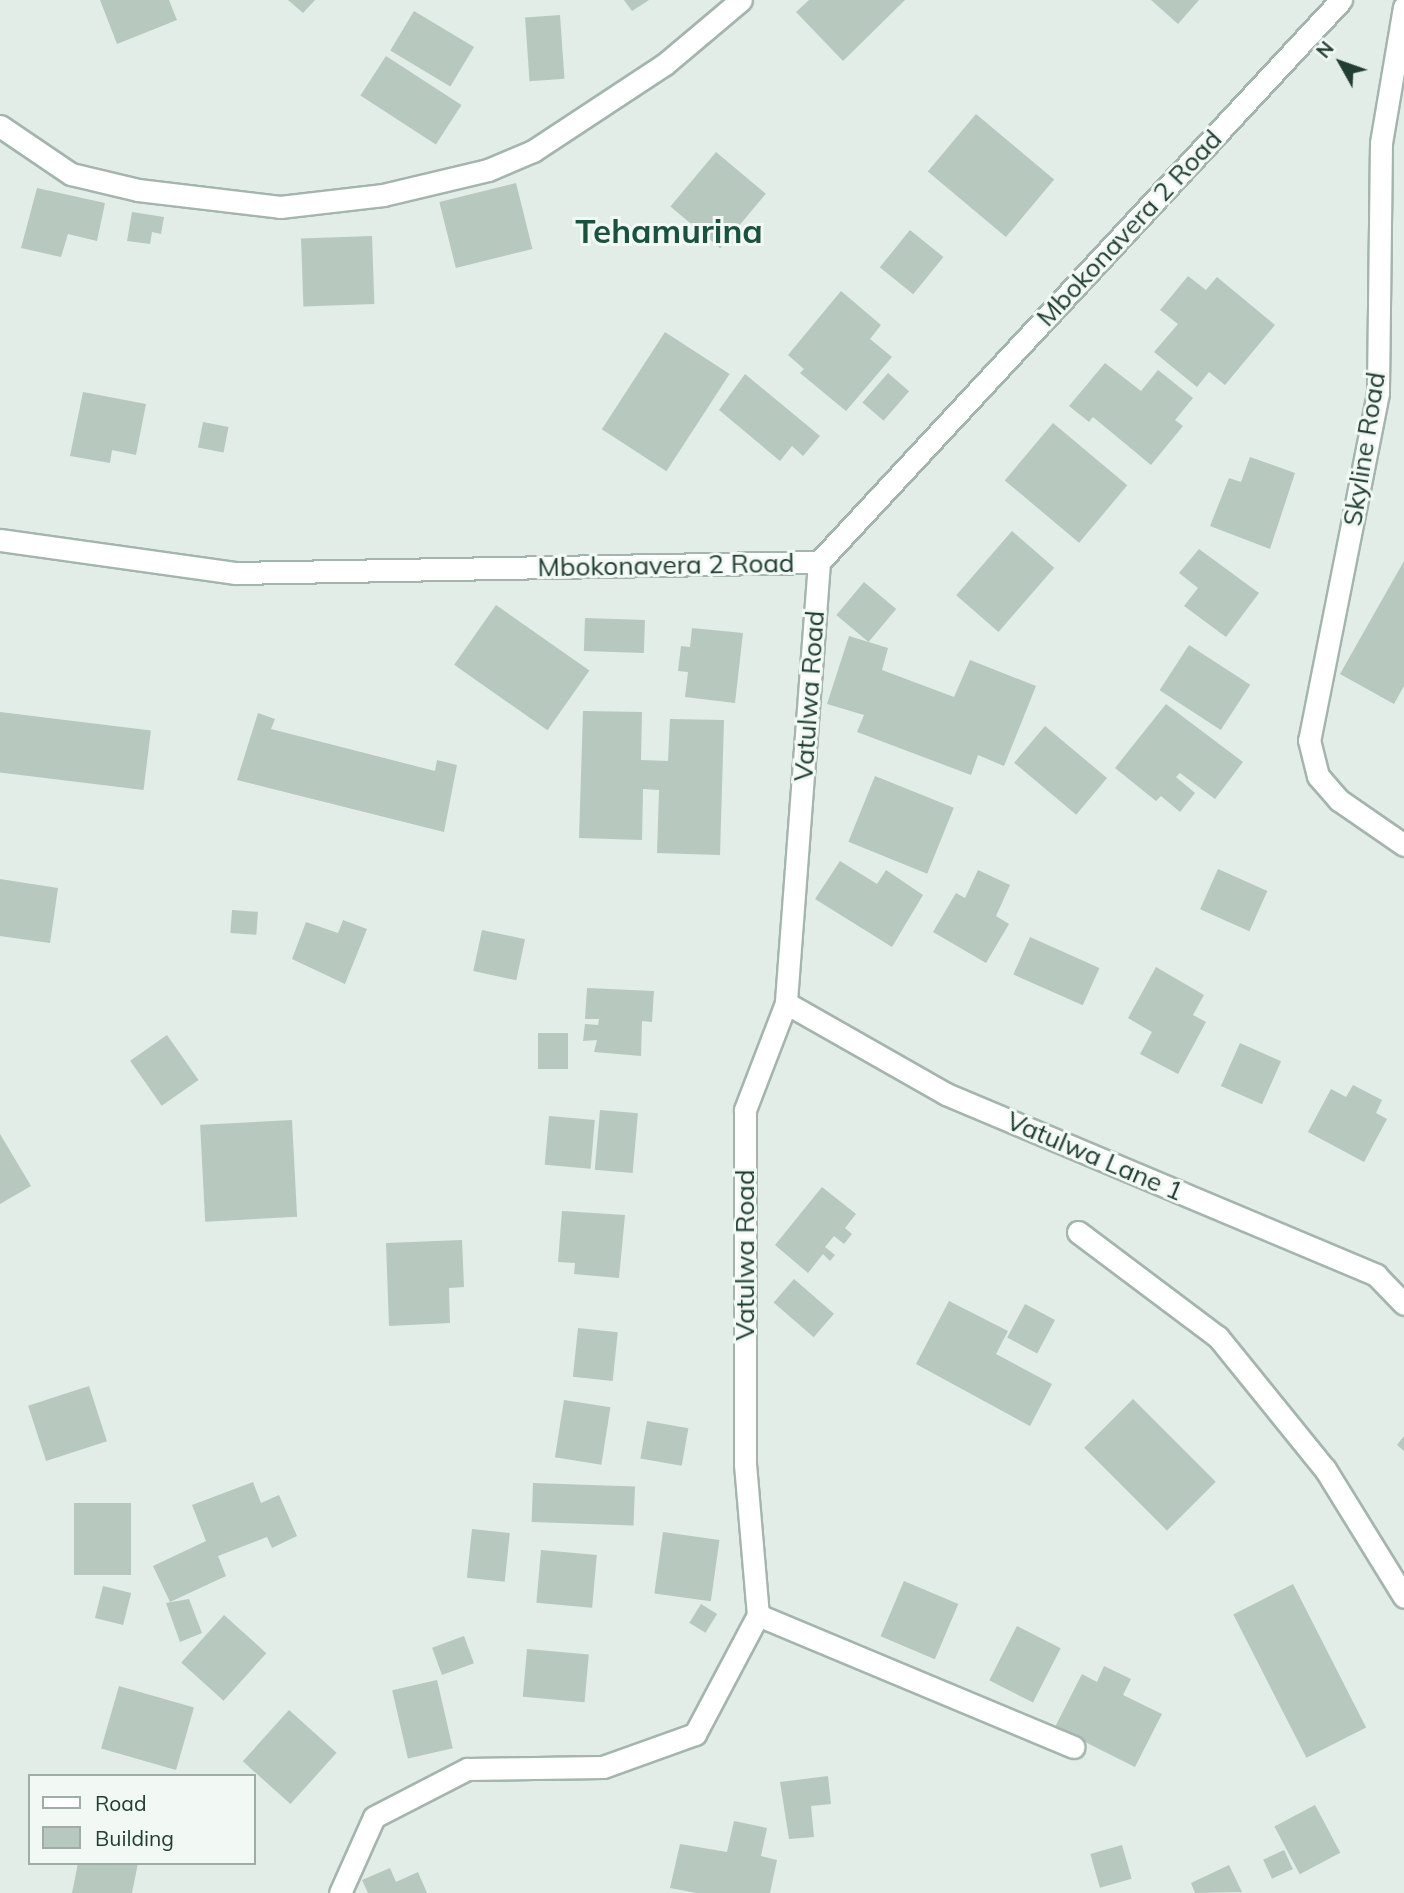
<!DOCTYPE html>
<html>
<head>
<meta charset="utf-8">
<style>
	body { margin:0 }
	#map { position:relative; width:1404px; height:1893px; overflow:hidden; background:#e1ede6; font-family:Mulish,sans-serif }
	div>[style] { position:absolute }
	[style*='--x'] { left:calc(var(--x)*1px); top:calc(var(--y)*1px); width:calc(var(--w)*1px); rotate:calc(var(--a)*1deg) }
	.building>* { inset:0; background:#b7c8bf; transform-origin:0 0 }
	.roads { filter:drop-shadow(2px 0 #a4b5ad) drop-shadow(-2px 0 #a4b5ad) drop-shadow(0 2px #a4b5ad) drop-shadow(0 -2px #a4b5ad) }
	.minor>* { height:21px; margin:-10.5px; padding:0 10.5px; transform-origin:10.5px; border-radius:10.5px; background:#fff }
	.tertiary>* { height:21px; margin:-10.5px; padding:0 10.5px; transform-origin:10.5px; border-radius:10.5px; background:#fff }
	span { translate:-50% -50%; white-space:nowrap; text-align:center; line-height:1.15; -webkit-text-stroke:6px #f2f9f5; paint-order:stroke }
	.street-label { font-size:26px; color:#213e33 }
	.district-label { font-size:33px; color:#1b523f; font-weight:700 }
	.legend { position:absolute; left:28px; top:1774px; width:228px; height:91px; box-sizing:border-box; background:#f2f9f5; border:2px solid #9eaea7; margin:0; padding:9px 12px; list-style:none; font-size:21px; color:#213e33 }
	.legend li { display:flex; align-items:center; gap:14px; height:35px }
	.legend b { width:35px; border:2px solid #9eaea7 }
	.north { position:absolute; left:1306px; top:28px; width:70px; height:70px; -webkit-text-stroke:5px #f2f9f5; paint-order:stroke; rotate:310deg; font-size:19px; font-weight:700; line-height:28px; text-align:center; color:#213e33 }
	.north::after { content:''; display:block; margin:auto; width:24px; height:32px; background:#213e33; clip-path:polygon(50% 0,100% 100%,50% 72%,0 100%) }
</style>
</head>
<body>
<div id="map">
	<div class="building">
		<div style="clip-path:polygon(100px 0,169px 0,177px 20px,117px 44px)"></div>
		<div style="clip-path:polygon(288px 0,315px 0,303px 13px)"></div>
		<div style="clip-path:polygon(624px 0,649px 0,632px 11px)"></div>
		<div style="clip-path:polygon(809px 0,905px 0,843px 61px,796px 12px)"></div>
		<div style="clip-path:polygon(1151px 0,1199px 0,1178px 24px)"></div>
		<div style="left:414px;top:11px;width:70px;height:46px;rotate:31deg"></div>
		<div style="left:560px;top:15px;width:64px;height:35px;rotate:86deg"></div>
		<div style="left:386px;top:56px;width:90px;height:47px;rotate:33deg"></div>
		<div style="left:976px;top:114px;width:102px;height:75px;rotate:40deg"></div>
		<div style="left:716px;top:152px;width:65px;height:71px;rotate:40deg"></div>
		<div style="left:516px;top:183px;width:68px;height:79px;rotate:76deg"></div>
		<div style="clip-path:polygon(37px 188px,105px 203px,97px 241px,68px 234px,61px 257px,21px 248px)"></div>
		<div style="clip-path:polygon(132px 212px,164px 217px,161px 234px,152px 232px,150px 244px,127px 241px)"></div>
		<div style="left:910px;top:230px;width:43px;height:48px;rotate:39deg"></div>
		<div style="left:372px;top:236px;width:68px;height:71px;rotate:88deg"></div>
		<div style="clip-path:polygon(1188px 276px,1206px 290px,1217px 277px,1275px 325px,1225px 385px,1209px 372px,1197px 387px,1154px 352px,1178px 324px,1160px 310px)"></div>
		<div style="clip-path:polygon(841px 291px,881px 325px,870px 339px,892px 357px,846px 411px,800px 373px,804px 369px,788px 355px)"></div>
		<div style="left:665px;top:332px;width:77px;height:116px;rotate:33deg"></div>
		<div style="clip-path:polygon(1105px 363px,1141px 391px,1158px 370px,1193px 398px,1175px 420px,1183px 426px,1151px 465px,1093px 417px,1089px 422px,1069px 406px)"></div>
		<div style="left:888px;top:373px;width:28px;height:39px;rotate:41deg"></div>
		<div style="clip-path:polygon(745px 374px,820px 436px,803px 456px,792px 446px,780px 461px,719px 410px)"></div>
		<div style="clip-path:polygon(83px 392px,146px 404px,136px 455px,112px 450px,110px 463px,70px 456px)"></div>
		<div style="left:203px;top:422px;width:26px;height:26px;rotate:11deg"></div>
		<div style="left:1053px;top:423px;width:97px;height:75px;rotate:40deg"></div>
		<div style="clip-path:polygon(1250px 457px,1295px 473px,1270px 549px,1210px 526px,1229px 478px,1241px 482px)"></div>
		<div style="left:1012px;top:531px;width:56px;height:85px;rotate:41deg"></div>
		<div style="clip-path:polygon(1199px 549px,1259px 593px,1226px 637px,1184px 606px,1198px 588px,1179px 573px)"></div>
		<div style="clip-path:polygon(1404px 561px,1404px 686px,1394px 704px,1340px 674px)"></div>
		<div style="left:864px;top:582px;width:42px;height:43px;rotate:40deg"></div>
		<div style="left:496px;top:605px;width:114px;height:73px;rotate:35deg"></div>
		<div style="left:585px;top:618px;width:60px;height:33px;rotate:2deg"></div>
		<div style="clip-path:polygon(692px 628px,743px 633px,735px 703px,685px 697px,688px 672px,678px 671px,681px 646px,690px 647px)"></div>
		<div style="clip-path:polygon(849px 636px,888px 648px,882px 670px,954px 697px,970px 660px,1036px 686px,1004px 766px,978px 755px,971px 775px,857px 732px,864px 715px,827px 704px)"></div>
		<div style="left:1189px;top:645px;width:73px;height:54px;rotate:33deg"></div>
		<div style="clip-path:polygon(1166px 704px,1243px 762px,1215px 799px,1180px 773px,1176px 777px,1195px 793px,1180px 812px,1161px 796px,1156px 801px,1115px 768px)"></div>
		<div style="clip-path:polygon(583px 711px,642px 712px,641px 760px,668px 761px,670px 719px,724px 720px,720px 855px,657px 853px,659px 790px,643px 789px,642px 840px,579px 838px)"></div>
		<div style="left:0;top:712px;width:152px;height:60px;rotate:7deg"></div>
		<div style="clip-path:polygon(258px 713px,275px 719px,271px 729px,435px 771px,437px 760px,457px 765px,444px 832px,237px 780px)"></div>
		<div style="left:1045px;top:726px;width:81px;height:48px;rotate:40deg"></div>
		<div style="left:875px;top:776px;width:85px;height:71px;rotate:22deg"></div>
		<div style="clip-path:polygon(840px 861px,877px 884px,886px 870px,923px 895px,892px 947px,815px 899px)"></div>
		<div style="left:1218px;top:869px;width:54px;height:44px;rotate:24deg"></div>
		<div style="clip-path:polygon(978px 870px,1010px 885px,996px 916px,1009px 924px,986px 963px,933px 932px,956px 893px,965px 898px)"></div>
		<div style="clip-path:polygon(0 879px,58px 888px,50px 943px,0 936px)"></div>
		<div style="left:232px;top:910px;width:26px;height:23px;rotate:4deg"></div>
		<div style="clip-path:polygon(343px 920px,367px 929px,345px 984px,292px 959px,306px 922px,338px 933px)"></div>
		<div style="left:482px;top:930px;width:44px;height:42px;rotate:12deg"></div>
		<div style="left:1030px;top:937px;width:76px;height:41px;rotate:24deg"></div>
		<div style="clip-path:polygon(1156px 967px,1204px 995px,1193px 1015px,1206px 1022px,1178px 1074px,1140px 1054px,1152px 1032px,1128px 1018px)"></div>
		<div style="clip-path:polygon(587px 988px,654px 991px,652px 1022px,642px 1021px,641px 1056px,594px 1052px,597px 1040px,583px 1041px,585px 1024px,598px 1025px,599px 1019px,585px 1019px)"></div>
		<div style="left:538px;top:1033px;width:30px;height:36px"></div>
		<div style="left:167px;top:1035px;width:55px;height:45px;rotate:55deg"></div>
		<div style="left:1240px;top:1043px;width:45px;height:47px;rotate:24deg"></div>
		<div style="clip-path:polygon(1353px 1085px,1382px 1100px,1376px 1113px,1387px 1119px,1364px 1162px,1308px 1132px,1331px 1089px,1346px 1097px)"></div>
		<div style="left:600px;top:1110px;width:38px;height:60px;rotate:5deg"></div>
		<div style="left:549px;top:1116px;width:46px;height:49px;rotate:5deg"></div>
		<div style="left:292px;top:1120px;width:97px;height:92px;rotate:87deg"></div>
		<div style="clip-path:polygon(0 1134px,31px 1186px,0 1204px)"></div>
		<div style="clip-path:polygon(822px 1187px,856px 1214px,845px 1228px,852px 1234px,844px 1244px,834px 1236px,825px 1247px,835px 1255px,830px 1261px,823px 1254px,808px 1273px,775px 1245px)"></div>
		<div style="clip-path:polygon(562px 1211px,625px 1215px,619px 1278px,574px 1274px,575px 1263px,558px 1262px)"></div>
		<div style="clip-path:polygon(462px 1240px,464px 1287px,449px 1288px,450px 1323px,389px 1326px,386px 1243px)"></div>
		<div style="left:794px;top:1279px;width:53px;height:31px;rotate:41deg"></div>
		<div style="clip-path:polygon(949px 1301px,1008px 1331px,996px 1354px,1052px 1384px,1030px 1426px,916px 1364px)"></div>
		<div style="left:1025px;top:1304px;width:34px;height:38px;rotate:28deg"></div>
		<div style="left:578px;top:1328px;width:40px;height:49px;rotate:6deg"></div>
		<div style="left:89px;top:1386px;width:58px;height:64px;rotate:72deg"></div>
		<div style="left:1133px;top:1399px;width:117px;height:69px;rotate:45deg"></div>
		<div style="left:564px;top:1400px;width:47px;height:58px;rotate:9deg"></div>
		<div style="left:647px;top:1421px;width:42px;height:38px;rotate:10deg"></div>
		<div style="clip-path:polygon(1404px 1436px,1404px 1451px,1397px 1445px)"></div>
		<div style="clip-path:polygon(253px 1482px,261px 1503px,279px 1495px,297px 1536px,272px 1548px,267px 1537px,218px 1556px,226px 1576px,170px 1602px,153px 1566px,206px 1541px,192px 1505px)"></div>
		<div style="left:533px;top:1483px;width:102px;height:39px;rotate:2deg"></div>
		<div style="left:74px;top:1503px;width:57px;height:72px"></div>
		<div style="left:472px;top:1529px;width:38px;height:49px;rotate:6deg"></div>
		<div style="left:663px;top:1532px;width:57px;height:62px;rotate:8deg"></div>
		<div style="left:541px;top:1550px;width:56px;height:53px;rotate:5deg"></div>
		<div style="left:904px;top:1581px;width:59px;height:60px;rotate:23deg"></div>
		<div style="left:1293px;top:1584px;width:161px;height:67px;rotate:63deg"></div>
		<div style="left:103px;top:1586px;width:29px;height:33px;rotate:14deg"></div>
		<div style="clip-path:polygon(189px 1599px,202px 1633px,180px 1642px,166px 1603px)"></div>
		<div style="left:701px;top:1604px;width:19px;height:22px;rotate:32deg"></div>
		<div style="left:224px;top:1615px;width:57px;height:64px;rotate:42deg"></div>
		<div style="left:1017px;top:1626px;width:49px;height:61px;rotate:27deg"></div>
		<div style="left:464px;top:1636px;width:29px;height:34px;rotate:70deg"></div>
		<div style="left:527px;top:1649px;width:62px;height:48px;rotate:5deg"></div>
		<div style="clip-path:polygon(1104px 1666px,1131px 1679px,1123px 1695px,1162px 1714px,1135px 1767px,1055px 1727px,1082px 1674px,1097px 1682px)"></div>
		<div style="left:437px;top:1680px;width:70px;height:46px;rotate:77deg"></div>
		<div style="left:119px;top:1686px;width:78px;height:65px;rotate:16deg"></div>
		<div style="left:289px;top:1710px;width:64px;height:69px;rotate:42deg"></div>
		<div style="clip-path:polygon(828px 1776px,831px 1804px,811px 1806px,814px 1837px,789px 1839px,780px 1782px)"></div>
		<div style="left:1315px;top:1805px;width:54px;height:46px;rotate:62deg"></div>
		<div style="clip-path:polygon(734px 1821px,767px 1828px,761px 1856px,777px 1860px,770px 1893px,696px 1893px,670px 1888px,680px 1844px,727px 1852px)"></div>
		<div style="left:1122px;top:1845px;width:35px;height:33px;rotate:74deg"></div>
		<div style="left:1284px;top:1850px;width:21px;height:23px;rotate:65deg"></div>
		<div style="clip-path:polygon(78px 1863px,138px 1863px,132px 1893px,72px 1893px)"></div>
		<div style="clip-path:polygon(1229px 1865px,1242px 1892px,1195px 1893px,1191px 1883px)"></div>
		<div style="clip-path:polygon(390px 1868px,396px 1882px,418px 1872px,427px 1893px,368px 1893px,362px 1880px)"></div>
	</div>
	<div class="roads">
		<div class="minor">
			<div style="--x:0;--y:126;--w:86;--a:34.1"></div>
			<div style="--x:71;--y:174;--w:69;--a:13.4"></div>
			<div style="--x:138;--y:190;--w:143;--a:6.8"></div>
			<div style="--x:280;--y:207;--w:104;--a:-6.6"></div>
			<div style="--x:383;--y:195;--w:108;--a:-13.4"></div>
			<div style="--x:488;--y:170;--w:49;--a:-22.9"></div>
			<div style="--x:533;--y:151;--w:158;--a:-33.4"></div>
			<div style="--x:665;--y:64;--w:99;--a:-40.1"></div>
			<div style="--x:0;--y:540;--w:237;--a:8"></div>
			<div style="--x:235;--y:573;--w:584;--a:-1.08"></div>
			<div style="--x:819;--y:562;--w:767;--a:-47.11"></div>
			<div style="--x:819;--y:562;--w:442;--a:94.3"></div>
			<div style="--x:786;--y:1003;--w:115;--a:111"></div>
			<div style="--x:745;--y:1110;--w:354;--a:90"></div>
			<div style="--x:745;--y:1464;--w:152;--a:85.1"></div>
			<div style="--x:758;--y:1615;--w:342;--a:22.7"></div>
			<div style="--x:786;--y:1003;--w:184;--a:29.6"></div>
			<div style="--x:946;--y:1094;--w:467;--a:22.8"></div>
			<div style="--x:1376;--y:1275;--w:40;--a:46"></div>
			<div style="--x:1078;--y:1232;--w:175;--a:36.9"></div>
			<div style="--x:1218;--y:1337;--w:170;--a:51"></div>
			<div style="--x:1325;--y:1469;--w:150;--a:58.3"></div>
			<div style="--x:340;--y:1893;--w:83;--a:-65.9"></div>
			<div style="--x:374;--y:1817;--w:105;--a:-27.3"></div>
			<div style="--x:467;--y:1769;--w:136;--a:-0.8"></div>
			<div style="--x:603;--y:1767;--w:98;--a:-19.7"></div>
			<div style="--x:695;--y:1734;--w:135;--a:-62.1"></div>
		</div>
		<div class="tertiary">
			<div style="--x:1404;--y:7;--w:138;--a:99.6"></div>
			<div style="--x:1381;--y:143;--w:250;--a:90.7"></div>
			<div style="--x:1378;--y:393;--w:354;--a:101.2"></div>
			<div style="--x:1309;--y:740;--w:37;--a:76"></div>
			<div style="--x:1318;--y:776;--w:32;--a:49"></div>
			<div style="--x:1339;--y:800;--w:79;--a:34.7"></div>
		</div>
	</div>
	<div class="street-label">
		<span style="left:1129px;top:228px;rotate:-47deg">Mbokonavera 2 Road</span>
		<span style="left:1364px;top:449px;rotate:-81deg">Skyline Road</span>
		<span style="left:666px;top:565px;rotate:-1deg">Mbokonavera 2 Road</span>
		<span style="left:809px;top:696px;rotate:-86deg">Vatulwa Road</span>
		<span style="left:1095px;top:1156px;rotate:23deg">Vatulwa Lane 1</span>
		<span style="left:745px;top:1255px;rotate:-90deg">Vatulwa Road</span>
	</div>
	<div class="district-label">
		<span style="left:669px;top:231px">Tehamurina</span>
	</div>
	<ul class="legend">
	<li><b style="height:9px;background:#fff"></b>Road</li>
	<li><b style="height:19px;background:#b7c8bf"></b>Building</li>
	</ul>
	<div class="north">N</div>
</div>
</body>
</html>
